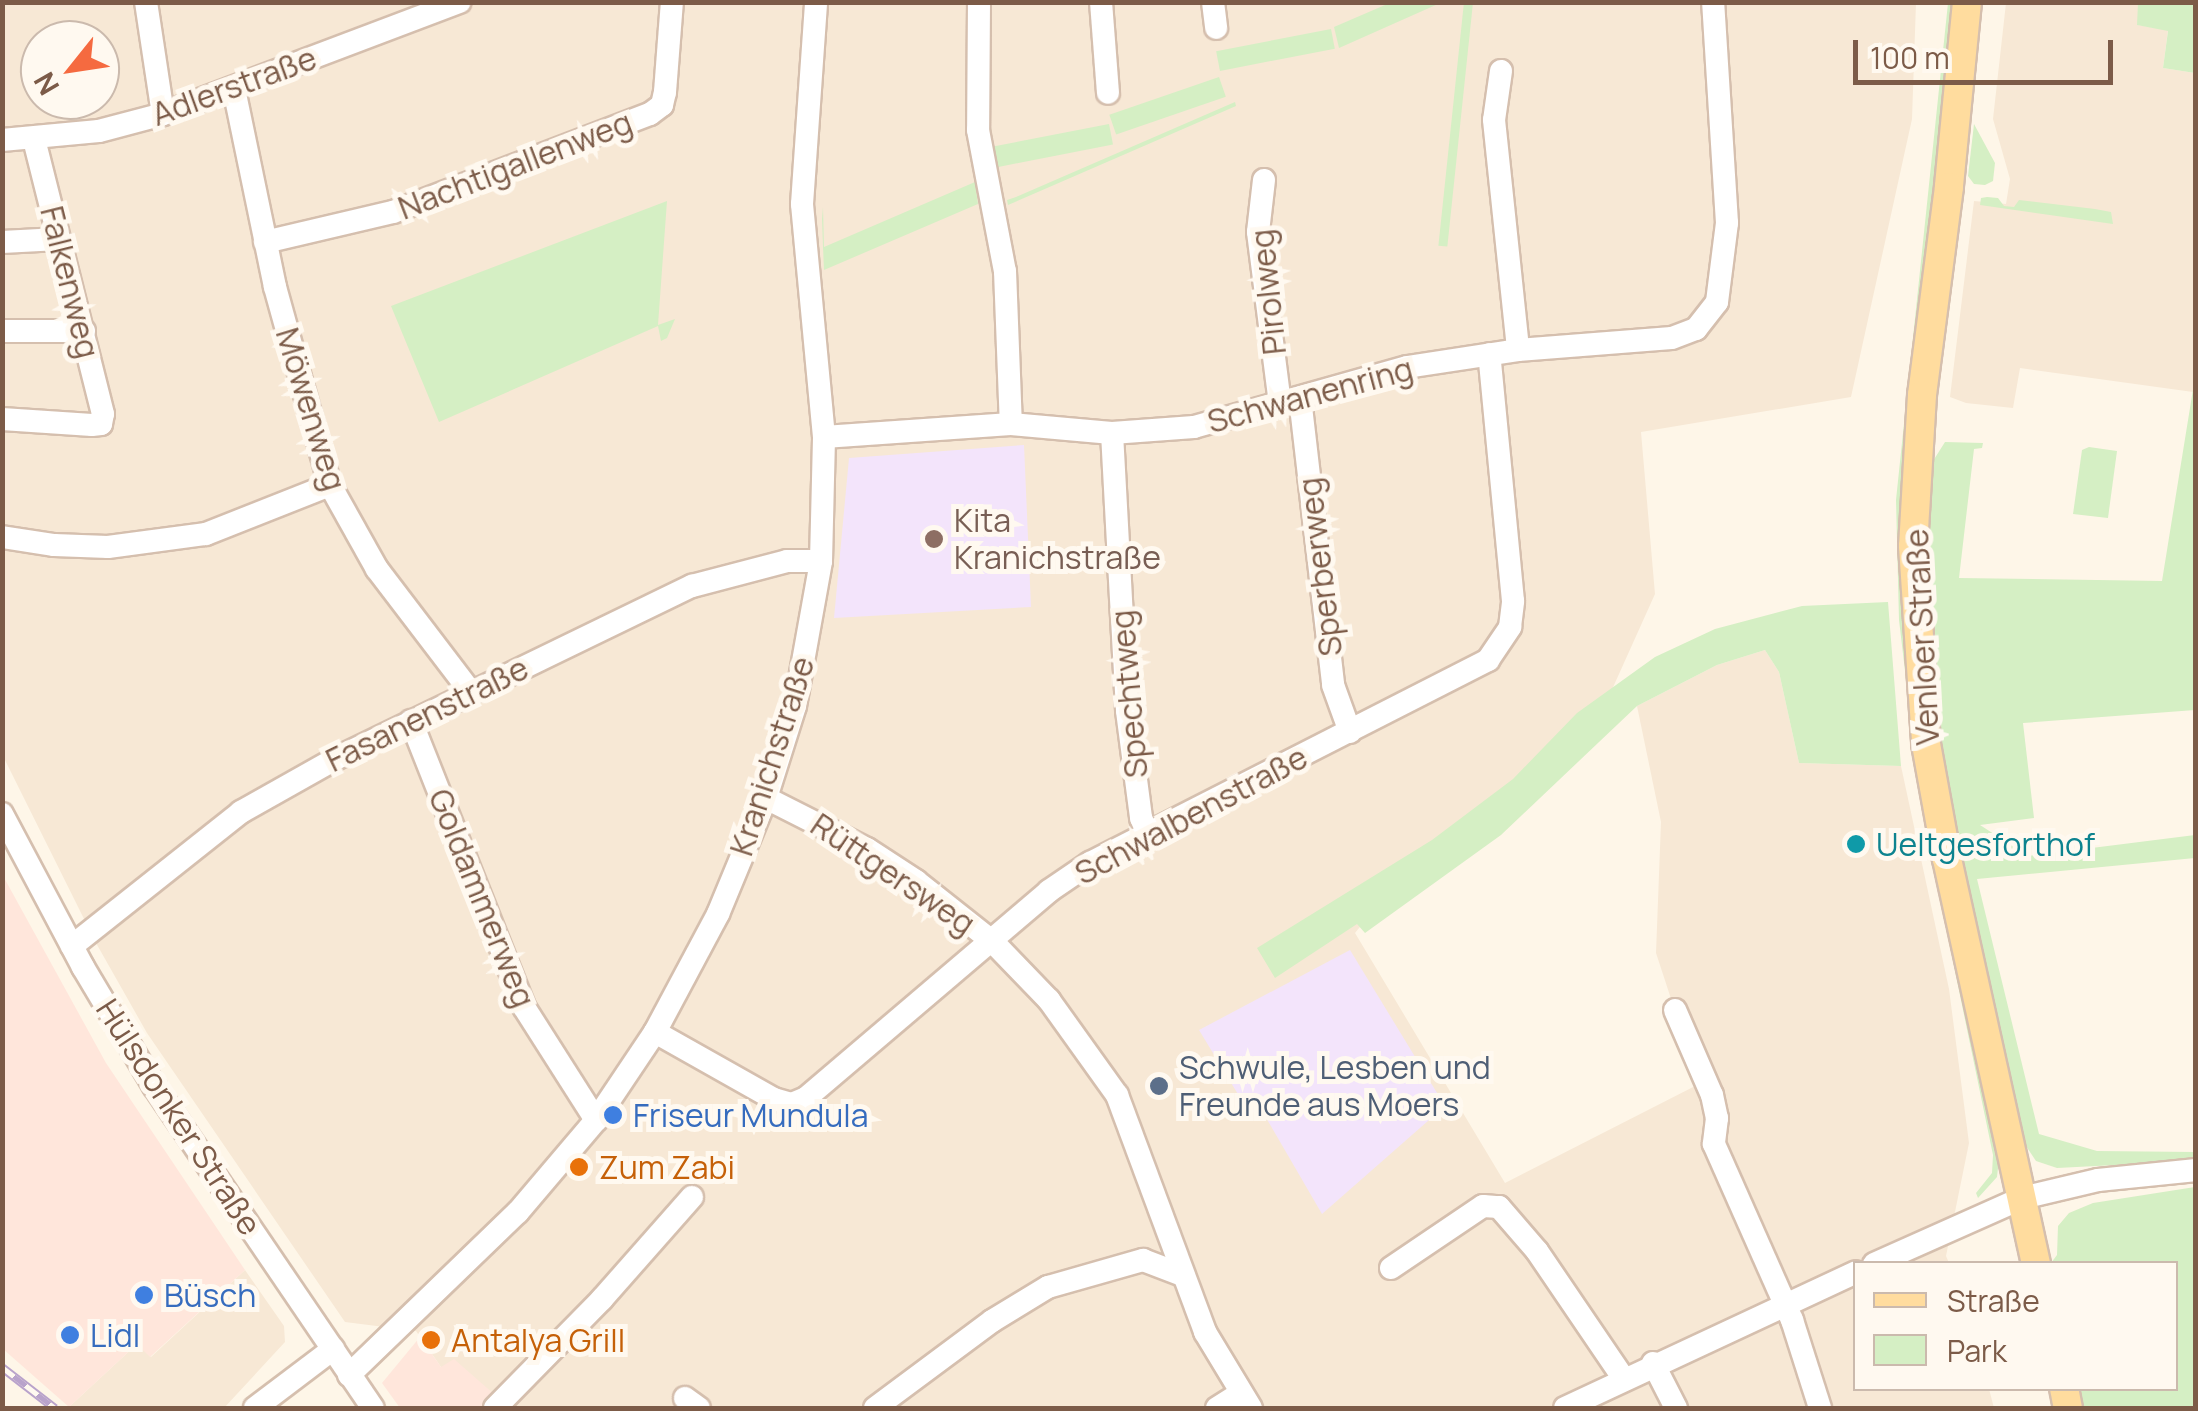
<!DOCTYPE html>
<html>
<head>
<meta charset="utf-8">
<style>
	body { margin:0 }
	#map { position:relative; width:2198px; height:1411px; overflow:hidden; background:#fef6e8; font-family:Manrope,sans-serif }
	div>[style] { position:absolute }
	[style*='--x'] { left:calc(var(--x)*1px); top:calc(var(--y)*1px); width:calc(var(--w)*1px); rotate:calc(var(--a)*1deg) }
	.residential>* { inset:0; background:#f7e8d5 }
	.commercial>* { inset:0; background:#ffe6db }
	.education>* { inset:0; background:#f3e4fb }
	.green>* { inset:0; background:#d5efc4; transform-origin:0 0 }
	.roads { filter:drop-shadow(2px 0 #d5bfae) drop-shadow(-2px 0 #d5bfae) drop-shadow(0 2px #d5bfae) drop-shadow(0 -2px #d5bfae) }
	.minor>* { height:22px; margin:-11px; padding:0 11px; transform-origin:11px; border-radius:11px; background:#fff }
	.major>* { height:28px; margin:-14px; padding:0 14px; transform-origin:14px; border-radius:14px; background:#ffdc9e }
	.rail>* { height:9px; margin-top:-4.5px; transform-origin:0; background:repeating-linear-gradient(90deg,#fff9f0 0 15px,#b9a3cb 0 30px); box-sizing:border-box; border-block:2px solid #b9a3cb }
	.dots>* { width:28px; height:28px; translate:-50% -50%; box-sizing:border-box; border:5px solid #fff9f0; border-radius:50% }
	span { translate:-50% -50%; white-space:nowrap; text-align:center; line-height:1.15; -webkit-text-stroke:10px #fff9f0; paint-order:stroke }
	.street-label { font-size:32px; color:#7c5b48 }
	.education-label { font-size:32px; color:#785e54 }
	.left { translate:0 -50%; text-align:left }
	.culture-label { font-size:32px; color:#0d838f }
	.service-label { font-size:32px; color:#4e5e75 }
	.shop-label { font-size:32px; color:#366cbe }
	.food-label { font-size:32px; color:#c56008 }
	.frame { position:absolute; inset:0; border:5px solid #7c5b48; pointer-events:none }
	.legend { position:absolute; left:1853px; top:1261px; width:325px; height:130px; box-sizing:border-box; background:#fff9f0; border:2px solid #cbbaad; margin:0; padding:12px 18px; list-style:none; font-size:30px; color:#7c5b48 }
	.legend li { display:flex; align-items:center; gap:20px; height:50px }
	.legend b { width:50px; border:2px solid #cbbaad }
	.north { position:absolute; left:20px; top:20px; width:100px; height:100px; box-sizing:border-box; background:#fff9f0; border:2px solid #cbbaad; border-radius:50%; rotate:240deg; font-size:28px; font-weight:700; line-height:40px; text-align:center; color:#7c5b48 }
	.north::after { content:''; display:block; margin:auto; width:35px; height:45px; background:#f56a40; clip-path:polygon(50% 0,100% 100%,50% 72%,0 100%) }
	.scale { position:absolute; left:1853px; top:40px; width:260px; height:45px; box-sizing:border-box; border:5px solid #7c5b48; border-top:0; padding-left:12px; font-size:30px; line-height:35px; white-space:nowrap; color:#7c5b48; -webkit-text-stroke:8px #fff9f0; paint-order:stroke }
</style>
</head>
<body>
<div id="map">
	<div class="residential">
		<div style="clip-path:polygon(evenodd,3px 3px,1916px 3px,1912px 119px,1851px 397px,1641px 432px,1655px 594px,1610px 694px,1508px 802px,1398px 880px,1355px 933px,1505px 1183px,1699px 1084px,1656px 953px,1661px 822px,1637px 706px,1717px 665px,1765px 650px,1779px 672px,1799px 763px,1901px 766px,1949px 989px,1969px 1143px,1946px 1256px,1949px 1263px,1856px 1264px,1856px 1388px,1989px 1389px,1994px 1408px,482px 1408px,494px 1396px,441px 1367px,416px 1331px,345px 1322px,147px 1033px,96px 943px,3px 756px,3px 3px,40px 40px,100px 40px,100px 100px,40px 100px,40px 40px)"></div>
		<div style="clip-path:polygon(2006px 3px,2138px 3px,2138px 25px,2168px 30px,2163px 68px,2195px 73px,2193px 392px,2020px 368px,2013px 408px,1966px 403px,1950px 397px,1974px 201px,2006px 204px,2010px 179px,1993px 119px)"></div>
		<div style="clip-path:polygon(245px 1270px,284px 1326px,285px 1342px,224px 1408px,69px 1407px,137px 1344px,151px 1357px)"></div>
	</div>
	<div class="commercial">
		<div style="clip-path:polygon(2px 874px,106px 1063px,245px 1270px,150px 1357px,137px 1344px,69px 1407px,3px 1349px)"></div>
		<div style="clip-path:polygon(420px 1337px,441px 1367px,454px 1359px,495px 1395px,482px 1408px,400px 1408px,382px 1383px)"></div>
	</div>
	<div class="education">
		<div style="clip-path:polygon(1024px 445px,1031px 607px,834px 618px,849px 458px)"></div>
		<div style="clip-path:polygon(1350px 950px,1445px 1106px,1322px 1214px,1261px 1109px,1250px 1114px,1199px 1030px)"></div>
	</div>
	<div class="green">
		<div style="clip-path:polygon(1392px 2px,1438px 4px,1339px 48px,1334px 27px)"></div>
		<div style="left:1464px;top:2px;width:9px;height:245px;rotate:6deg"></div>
		<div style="clip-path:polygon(1948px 3px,1955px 3px,1912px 367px,1902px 491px,1903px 564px,1924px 786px,1919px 790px,1899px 620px,1896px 500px)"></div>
		<div style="clip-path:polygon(2138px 3px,2195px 3px,2195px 73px,2163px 68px,2168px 31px,2137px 25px)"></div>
		<div style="left:1331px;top:29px;width:20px;height:117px;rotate:79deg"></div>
		<div style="left:1219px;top:77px;width:21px;height:116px;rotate:71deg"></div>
		<div style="clip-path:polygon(1235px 102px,1236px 106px,1008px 205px,1007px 200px,1016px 197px)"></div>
		<div style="left:1109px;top:124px;width:21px;height:118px;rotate:79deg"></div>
		<div style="clip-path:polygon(1974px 124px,1995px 163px,1993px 181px,1985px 185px,1974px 184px,1968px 176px)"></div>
		<div style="clip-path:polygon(975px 182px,978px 204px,824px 270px,823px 247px,822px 219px,823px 207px,824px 247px)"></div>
		<div style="clip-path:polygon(1987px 197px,1998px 198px,2004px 206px,2014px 207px,2019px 200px,2095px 209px,2111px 212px,2113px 224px,1980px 205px,1981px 198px)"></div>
		<div style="clip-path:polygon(667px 201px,658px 325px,675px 319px,667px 338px,661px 341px,658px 326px,439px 422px,391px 306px)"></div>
		<div style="clip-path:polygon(2195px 377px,2195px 710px,2023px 723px,2034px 818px,1980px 825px,2028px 856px,2195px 835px,2195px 858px,1977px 879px,2039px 1134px,2097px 1151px,2195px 1152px,2195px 1161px,2057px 1168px,2036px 1161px,2026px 1146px,1943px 770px,1927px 583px,1933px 461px,1945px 442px,1983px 443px,1982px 448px,1974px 449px,1959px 578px,2162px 581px)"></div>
		<div style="clip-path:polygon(2089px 447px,2117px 451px,2108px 518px,2073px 514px,2082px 450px)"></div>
		<div style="clip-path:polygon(1888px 602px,1901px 766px,1799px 763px,1779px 672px,1765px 650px,1717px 665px,1637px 706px,1501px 835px,1365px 933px,1357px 924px,1275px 978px,1257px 948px,1432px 840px,1513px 779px,1577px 713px,1655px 657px,1715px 629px,1802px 606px)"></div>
		<div style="clip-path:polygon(1938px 889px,1944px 890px,1999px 1159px,1997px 1177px,1978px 1198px,1976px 1193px,1992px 1173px,1993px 1155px)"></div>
		<div style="clip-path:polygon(2195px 1187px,2195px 1408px,2083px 1408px,2079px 1389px,2176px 1388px,2176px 1264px,2051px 1263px,2057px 1255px,2058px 1226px,2069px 1213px,2093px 1203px)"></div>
	</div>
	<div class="roads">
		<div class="minor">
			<div style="--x:146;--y:2;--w:113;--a:81.4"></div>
			<div style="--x:979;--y:2;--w:128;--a:90.4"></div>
			<div style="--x:978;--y:130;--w:144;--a:79.2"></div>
			<div style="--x:1005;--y:271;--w:153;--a:87.8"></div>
			<div style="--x:1101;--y:2;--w:91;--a:85.6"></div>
			<div style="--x:1213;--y:2;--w:26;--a:83"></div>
			<div style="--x:1501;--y:71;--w:49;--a:98.1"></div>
			<div style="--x:1494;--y:120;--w:231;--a:84"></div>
			<div style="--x:234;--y:89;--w:202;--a:78.3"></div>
			<div style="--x:275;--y:287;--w:205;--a:74.5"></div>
			<div style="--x:330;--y:485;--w:96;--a:60.8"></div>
			<div style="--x:377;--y:569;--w:153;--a:52.7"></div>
			<div style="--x:2;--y:140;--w:97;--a:-5.3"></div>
			<div style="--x:99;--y:131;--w:66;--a:-14.9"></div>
			<div style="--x:163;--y:114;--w:317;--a:-20.7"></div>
			<div style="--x:1264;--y:180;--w:52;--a:96.6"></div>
			<div style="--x:1258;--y:232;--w:173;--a:82.7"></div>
			<div style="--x:2;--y:242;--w:57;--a:-3"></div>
			<div style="--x:265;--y:242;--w:131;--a:-13.2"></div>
			<div style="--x:393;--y:212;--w:275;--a:-20.9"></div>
			<div style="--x:650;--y:114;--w:15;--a:-37"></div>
			<div style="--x:662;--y:105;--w:13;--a:-77"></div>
			<div style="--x:665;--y:92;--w:90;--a:-85.6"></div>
			<div style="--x:2;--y:331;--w:82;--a:0"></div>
			<div style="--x:1300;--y:398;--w:289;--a:83.4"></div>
			<div style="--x:1333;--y:685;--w:50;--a:70.1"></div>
			<div style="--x:2;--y:419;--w:90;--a:3.8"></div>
			<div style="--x:92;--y:425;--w:9;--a:-6"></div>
			<div style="--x:101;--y:424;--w:10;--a:-79"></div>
			<div style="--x:103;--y:414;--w:283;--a:-104.1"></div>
			<div style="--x:1112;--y:433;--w:278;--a:86.9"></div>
			<div style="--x:1127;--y:711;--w:108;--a:82.5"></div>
			<div style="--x:1141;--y:818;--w:17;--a:66"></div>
			<div style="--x:824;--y:437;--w:187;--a:-4"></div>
			<div style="--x:1011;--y:424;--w:101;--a:5.1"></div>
			<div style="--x:1112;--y:433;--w:82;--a:-4.2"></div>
			<div style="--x:1194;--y:427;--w:221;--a:-15.7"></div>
			<div style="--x:1407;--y:367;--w:112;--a:-8.7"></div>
			<div style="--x:1518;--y:350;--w:154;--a:-4.5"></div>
			<div style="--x:1672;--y:338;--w:26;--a:-21"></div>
			<div style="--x:1696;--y:329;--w:34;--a:-52"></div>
			<div style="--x:1717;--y:302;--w:80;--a:-82.8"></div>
			<div style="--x:1727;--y:223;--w:221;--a:-93.6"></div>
			<div style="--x:2;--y:537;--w:53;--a:8.7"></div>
			<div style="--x:54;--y:545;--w:54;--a:2.1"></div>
			<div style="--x:108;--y:547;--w:99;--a:-7.6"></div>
			<div style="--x:206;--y:534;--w:133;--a:-21.6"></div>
			<div style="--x:411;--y:721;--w:308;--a:68.4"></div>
			<div style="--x:524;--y:1007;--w:134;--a:57.5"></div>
			<div style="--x:766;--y:798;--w:113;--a:26.8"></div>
			<div style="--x:867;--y:849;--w:59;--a:33.1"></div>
			<div style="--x:916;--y:881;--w:98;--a:38.4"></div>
			<div style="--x:993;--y:942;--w:81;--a:46"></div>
			<div style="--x:1049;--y:1000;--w:117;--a:54.4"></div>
			<div style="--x:1117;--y:1095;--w:253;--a:69.6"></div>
			<div style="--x:1205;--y:1332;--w:89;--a:58.8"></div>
			<div style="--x:2;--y:814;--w:173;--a:62.1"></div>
			<div style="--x:83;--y:967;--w:139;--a:59.2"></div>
			<div style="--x:154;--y:1086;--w:389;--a:55.8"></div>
			<div style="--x:72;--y:946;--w:216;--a:-38.4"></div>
			<div style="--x:241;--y:812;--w:108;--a:-29.4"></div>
			<div style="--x:335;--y:759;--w:397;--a:-25.9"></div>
			<div style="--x:692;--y:586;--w:98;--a:-14.7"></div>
			<div style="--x:787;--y:561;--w:34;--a:0"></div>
			<div style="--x:1675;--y:1010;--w:93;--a:66.5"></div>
			<div style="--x:1712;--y:1095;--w:24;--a:78"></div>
			<div style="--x:1717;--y:1118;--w:26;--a:97"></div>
			<div style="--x:1714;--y:1144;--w:193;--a:66.1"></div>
			<div style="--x:1792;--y:1320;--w:92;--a:72.3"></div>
			<div style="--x:655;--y:1032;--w:137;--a:29.4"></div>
			<div style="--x:774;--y:1099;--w:19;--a:16"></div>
			<div style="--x:792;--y:1104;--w:15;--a:-23"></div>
			<div style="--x:806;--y:1098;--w:319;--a:-40.4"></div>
			<div style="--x:1049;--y:891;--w:50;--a:-34.3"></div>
			<div style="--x:1090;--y:863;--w:447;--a:-27"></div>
			<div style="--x:1488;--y:660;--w:40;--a:-56"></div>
			<div style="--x:1510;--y:627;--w:26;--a:-83"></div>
			<div style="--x:1513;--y:601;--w:248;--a:-95.5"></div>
			<div style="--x:1874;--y:1264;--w:162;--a:-24"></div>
			<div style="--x:2022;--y:1198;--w:78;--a:-13.3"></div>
			<div style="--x:2098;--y:1180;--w:99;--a:-5.8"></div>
			<div style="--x:1391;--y:1268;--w:111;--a:-34"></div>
			<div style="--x:1483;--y:1206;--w:16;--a:4"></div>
			<div style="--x:1499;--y:1207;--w:58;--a:49.2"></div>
			<div style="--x:1537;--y:1251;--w:155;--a:55.8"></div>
			<div style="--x:1653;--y:1363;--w:51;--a:62.9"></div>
			<div style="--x:349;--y:1375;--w:235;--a:-44"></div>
			<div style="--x:518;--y:1212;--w:121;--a:-49.7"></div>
			<div style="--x:596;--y:1120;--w:106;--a:-56.2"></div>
			<div style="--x:655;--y:1032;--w:134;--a:-61.9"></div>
			<div style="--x:718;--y:914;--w:126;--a:-67.5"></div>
			<div style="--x:766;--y:798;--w:96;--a:-72.5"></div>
			<div style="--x:795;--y:706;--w:147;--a:-79.8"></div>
			<div style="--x:821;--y:561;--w:124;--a:-88.6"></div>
			<div style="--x:824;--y:437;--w:234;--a:-95.4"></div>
			<div style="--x:802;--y:204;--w:202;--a:-86"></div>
			<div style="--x:685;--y:1398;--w:17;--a:36"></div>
			<div style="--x:255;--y:1408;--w:98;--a:-37.1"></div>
			<div style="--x:495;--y:1408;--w:153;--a:-45.5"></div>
			<div style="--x:602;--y:1299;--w:136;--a:-48.6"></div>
			<div style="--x:875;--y:1408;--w:146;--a:-36.6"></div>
			<div style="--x:992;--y:1321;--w:66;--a:-31.3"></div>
			<div style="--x:1048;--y:1287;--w:99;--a:-15.9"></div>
			<div style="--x:1143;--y:1260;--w:40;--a:21"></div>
			<div style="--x:1217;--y:1408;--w:28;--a:-32"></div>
			<div style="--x:1565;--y:1408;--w:321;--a:-25"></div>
		</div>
		<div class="major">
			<div style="--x:1967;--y:2;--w:186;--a:95.6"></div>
			<div style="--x:1949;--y:187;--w:210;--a:97.4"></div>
			<div style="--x:1922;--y:395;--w:151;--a:93.4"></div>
			<div style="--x:1913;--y:546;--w:198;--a:86.2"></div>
			<div style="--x:1926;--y:744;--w:117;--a:79.7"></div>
			<div style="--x:1947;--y:859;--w:415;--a:77.6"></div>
			<div style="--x:2064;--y:1388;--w:20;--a:79"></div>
		</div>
	</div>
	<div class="rail">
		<div style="--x:2;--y:1367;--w:67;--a:37.7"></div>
	</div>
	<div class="dots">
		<div style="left:934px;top:539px;background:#8d6e63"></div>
		<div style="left:1856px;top:844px;background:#0f9aa8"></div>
		<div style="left:1159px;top:1086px;background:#5c6f8a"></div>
		<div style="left:613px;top:1115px;background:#3f7fe0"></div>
		<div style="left:579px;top:1167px;background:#e8710a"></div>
		<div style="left:144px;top:1295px;background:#3f7fe0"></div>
		<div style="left:70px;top:1335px;background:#3f7fe0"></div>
		<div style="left:431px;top:1340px;background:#e8710a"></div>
	</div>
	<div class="street-label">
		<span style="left:234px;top:86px;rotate:-20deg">Adlerstraße</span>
		<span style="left:515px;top:165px;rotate:-21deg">Nachtigallenweg</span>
		<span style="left:70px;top:282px;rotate:76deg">Falkenweg</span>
		<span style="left:1268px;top:292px;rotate:-96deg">Pirolweg</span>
		<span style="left:1310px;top:395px;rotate:-15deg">Schwanenring</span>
		<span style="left:311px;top:409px;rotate:73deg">Möwenweg</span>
		<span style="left:1320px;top:567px;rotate:-97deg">Sperberweg</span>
		<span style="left:1922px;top:637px;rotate:-93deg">Venloer Straße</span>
		<span style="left:1129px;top:694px;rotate:-95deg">Spechtweg</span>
		<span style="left:427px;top:714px;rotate:-26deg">Fasanenstraße</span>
		<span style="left:772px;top:756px;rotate:-72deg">Kranichstraße</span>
		<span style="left:1191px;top:815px;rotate:-28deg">Schwalbenstraße</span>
		<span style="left:893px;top:874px;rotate:34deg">Rüttgersweg</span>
		<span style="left:482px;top:898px;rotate:68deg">Goldammerweg</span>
		<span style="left:179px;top:1117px;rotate:57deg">Hülsdonker Straße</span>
	</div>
	<div class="education-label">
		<span class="left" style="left:954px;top:539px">Kita<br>Kranichstraße</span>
	</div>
	<div class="culture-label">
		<span class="left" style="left:1876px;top:844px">Ueltgesforthof</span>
	</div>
	<div class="service-label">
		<span class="left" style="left:1179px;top:1086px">Schwule, Lesben und<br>Freunde aus Moers</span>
	</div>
	<div class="shop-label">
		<span class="left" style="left:633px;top:1115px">Friseur Mundula</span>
		<span class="left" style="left:164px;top:1295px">Büsch</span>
		<span class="left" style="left:90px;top:1335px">Lidl</span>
	</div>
	<div class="food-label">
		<span class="left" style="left:599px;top:1167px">Zum Zabi</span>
		<span class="left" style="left:451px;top:1340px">Antalya Grill</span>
	</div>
	<div class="frame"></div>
	<ul class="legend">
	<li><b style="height:12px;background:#ffdc9e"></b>Straße</li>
	<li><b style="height:28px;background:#d5efc4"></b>Park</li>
	</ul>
	<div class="north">N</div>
	<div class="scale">100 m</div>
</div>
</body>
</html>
